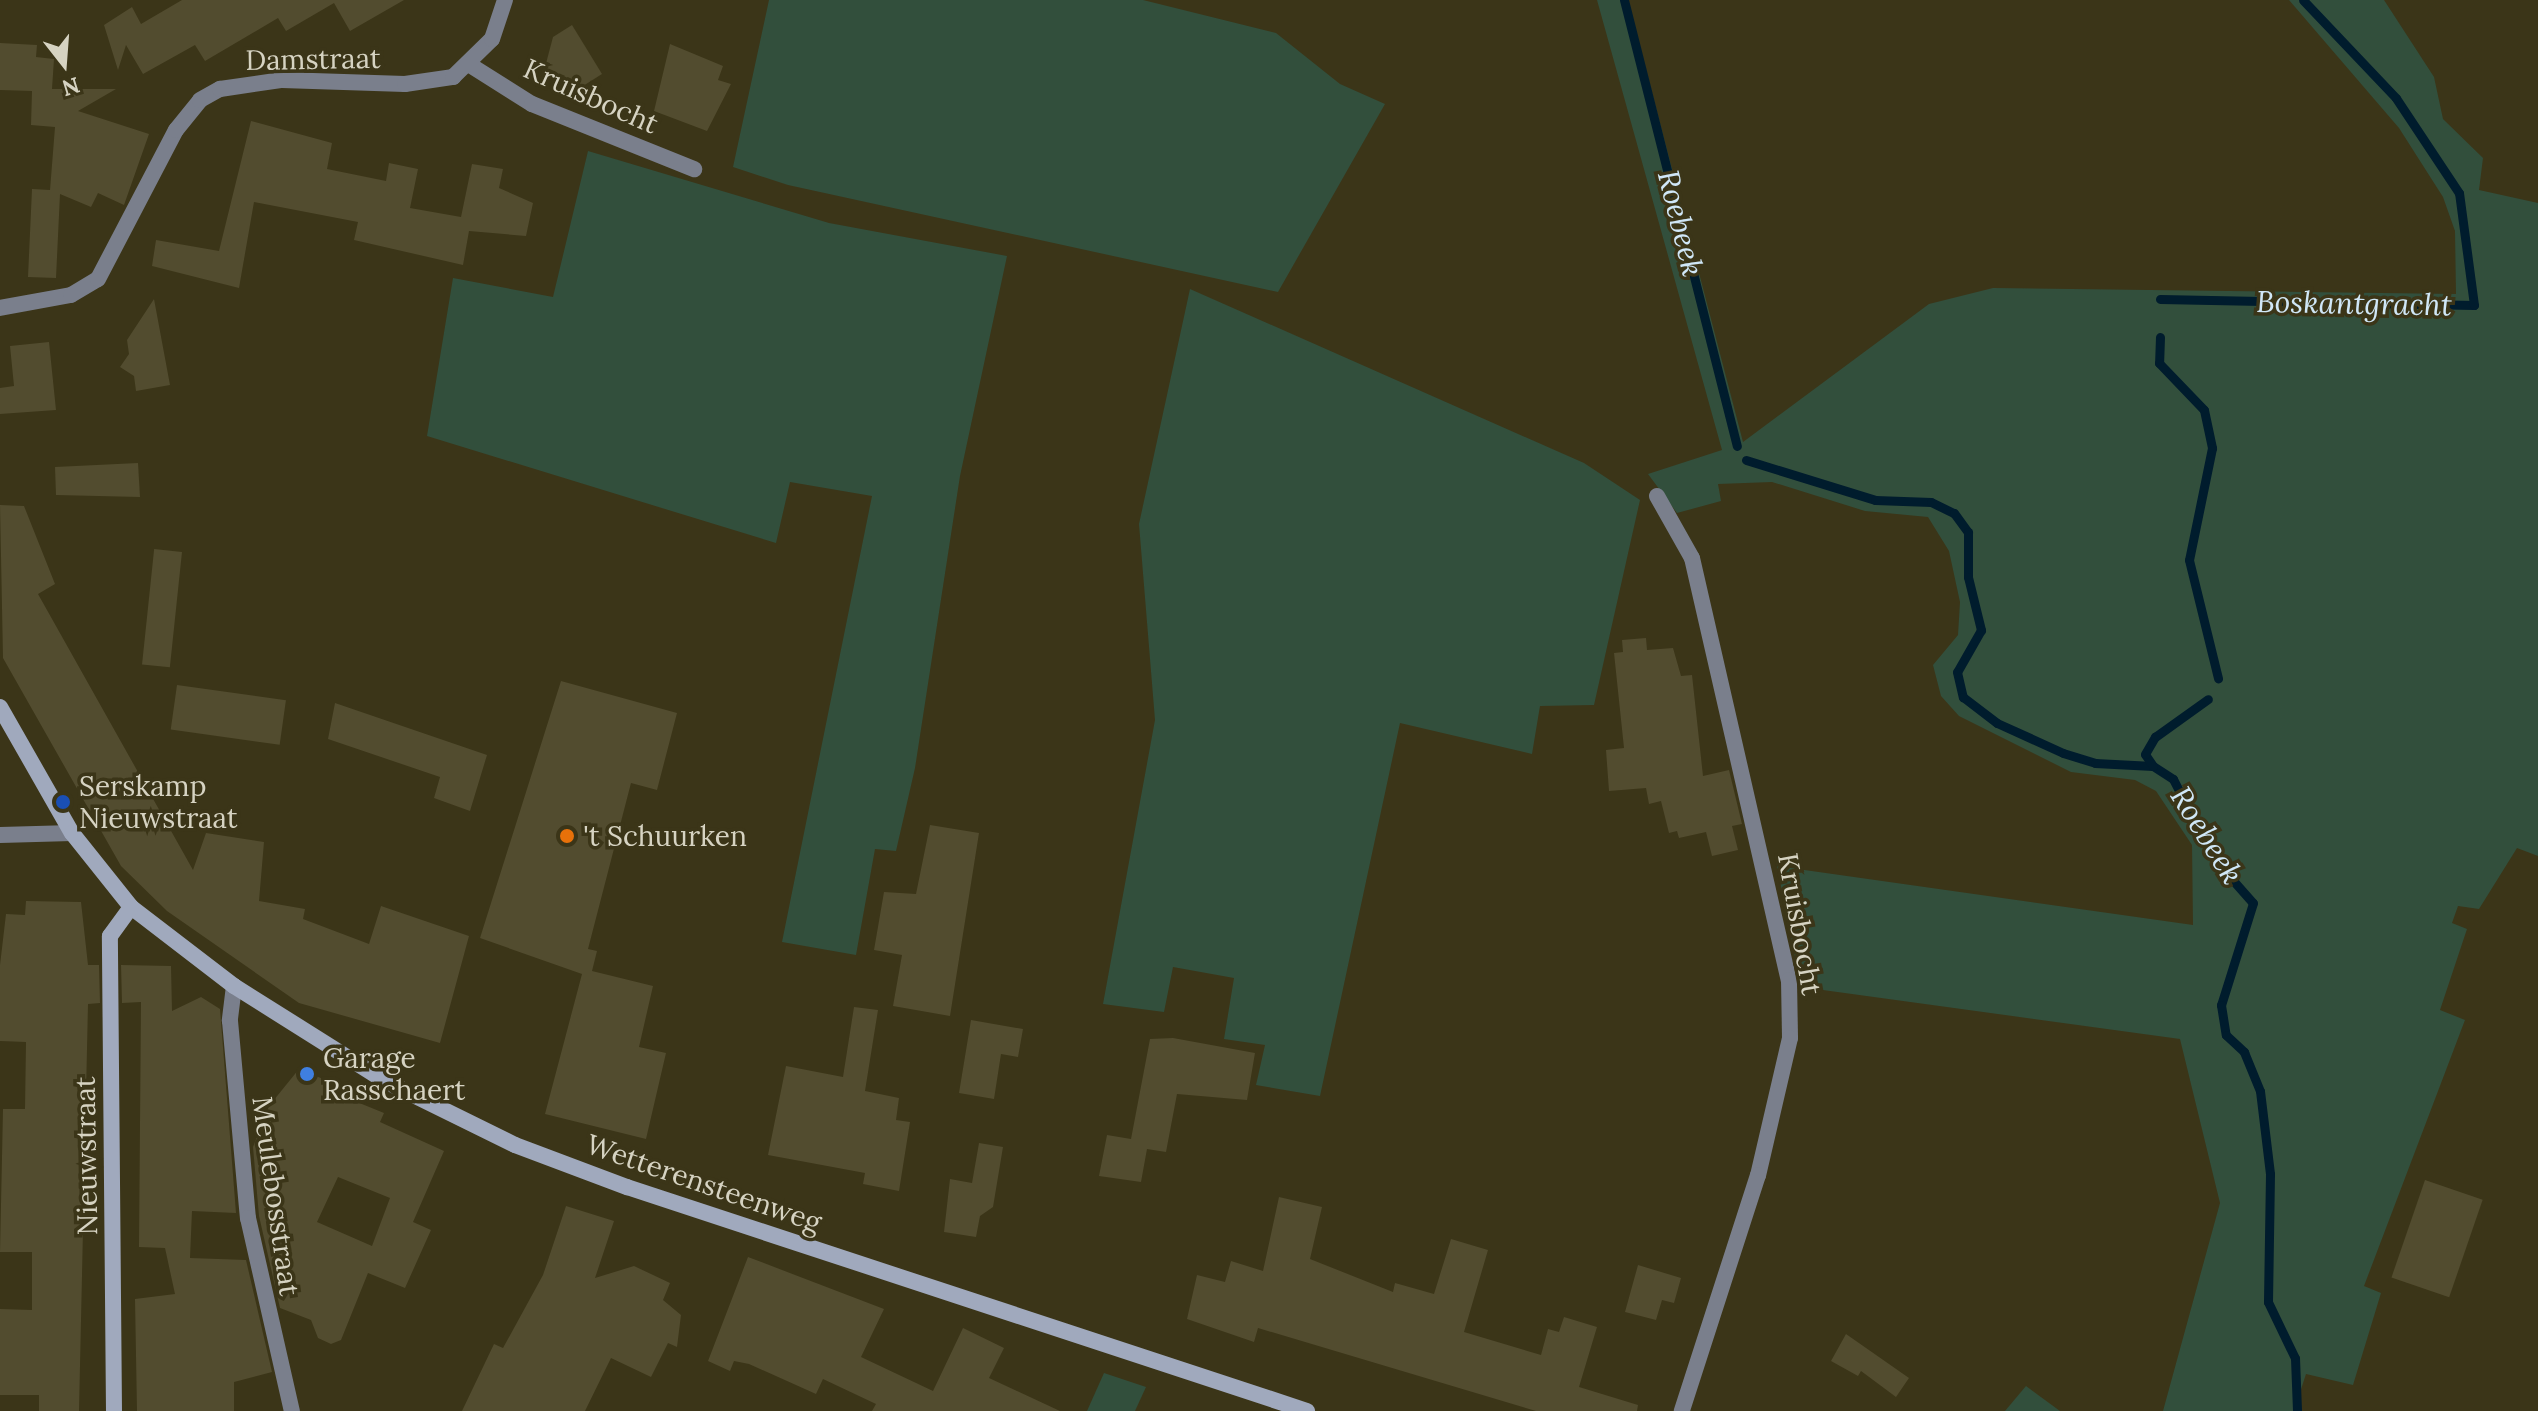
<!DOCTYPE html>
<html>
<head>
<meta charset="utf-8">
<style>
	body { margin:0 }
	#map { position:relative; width:2538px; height:1411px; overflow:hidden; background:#3b3518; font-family:Lora,serif }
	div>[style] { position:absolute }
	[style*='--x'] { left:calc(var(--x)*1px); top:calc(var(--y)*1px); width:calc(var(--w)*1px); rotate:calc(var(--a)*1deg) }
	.green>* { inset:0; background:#324f3c }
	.stream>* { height:9px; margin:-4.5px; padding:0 4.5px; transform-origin:4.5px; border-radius:4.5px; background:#001c2d }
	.building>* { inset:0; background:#524c2f; transform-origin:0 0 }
	.street>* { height:16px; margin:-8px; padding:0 8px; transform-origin:8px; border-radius:8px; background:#7a7f8c }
	.secondary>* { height:16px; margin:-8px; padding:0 8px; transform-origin:8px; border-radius:8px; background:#a0a9bd }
	.dots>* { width:22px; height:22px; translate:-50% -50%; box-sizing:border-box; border:4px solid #3b3518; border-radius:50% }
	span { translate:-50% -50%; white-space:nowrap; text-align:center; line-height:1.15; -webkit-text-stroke:7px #3b3518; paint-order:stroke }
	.street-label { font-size:28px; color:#d6d3c2 }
	.poi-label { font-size:28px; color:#d6d3c2 }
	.left { translate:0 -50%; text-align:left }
	.water-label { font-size:30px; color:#d0e7f7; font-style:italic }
	.north { position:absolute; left:24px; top:24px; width:80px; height:80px; -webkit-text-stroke:6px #3b3518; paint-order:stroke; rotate:163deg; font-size:22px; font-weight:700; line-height:32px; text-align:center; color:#d6d3c2 }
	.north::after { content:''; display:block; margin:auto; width:28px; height:36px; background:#d6d3c2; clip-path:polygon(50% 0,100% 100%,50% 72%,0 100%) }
</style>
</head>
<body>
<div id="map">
	<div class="green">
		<div style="clip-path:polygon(769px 0,1143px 0,1276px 33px,1340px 84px,1385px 104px,1278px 292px,788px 185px,733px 167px)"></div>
		<div style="clip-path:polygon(1597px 0,1628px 0,1743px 442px,1929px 304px,1993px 288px,2456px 294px,2455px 231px,2443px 197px,2399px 128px,2289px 0,2384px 0,2434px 77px,2443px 119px,2483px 158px,2479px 190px,2538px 203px,2538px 856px,2517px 848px,2479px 909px,2458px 906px,2452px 923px,2467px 929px,2440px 1010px,2465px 1020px,2364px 1286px,2381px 1293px,2353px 1385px,2306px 1374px,2294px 1411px,2163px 1411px,2220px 1203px,2180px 1039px,1801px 987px,1777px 866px,2193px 925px,2192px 845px,2156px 791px,2135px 780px,2071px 772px,1959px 716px,1941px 696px,1933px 665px,1958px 635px,1960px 602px,1949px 551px,1928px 517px,1865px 511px,1772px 482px,1718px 484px,1721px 501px,1677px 513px,1648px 474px,1722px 450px)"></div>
		<div style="clip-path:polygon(588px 151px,829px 223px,1007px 256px,960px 476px,915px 768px,896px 851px,875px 849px,856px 955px,782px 942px,872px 496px,790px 482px,776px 543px,427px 436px,453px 278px,553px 297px)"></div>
		<div style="clip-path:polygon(1190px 289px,1584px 463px,1640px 500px,1594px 705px,1540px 706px,1532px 754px,1400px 723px,1320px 1096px,1256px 1085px,1265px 1045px,1224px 1039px,1234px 978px,1173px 967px,1164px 1012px,1103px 1004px,1155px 720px,1139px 524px)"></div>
		<div style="clip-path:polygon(1104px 1373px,1146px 1387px,1135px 1411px,1087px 1411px)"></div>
		<div style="clip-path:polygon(2026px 1386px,2060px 1411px,2005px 1411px)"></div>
	</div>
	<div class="stream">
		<div style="--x:1624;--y:0;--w:460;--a:75.8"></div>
		<div style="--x:2160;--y:299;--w:314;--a:1.1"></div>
		<div style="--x:2474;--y:305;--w:113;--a:-97.6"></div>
		<div style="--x:2459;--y:193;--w:114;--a:-123.6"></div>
		<div style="--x:2396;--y:98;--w:135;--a:-133.5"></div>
		<div style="--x:2160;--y:337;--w:26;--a:92"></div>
		<div style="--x:2159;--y:363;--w:65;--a:46.2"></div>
		<div style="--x:2204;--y:410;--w:39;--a:78"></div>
		<div style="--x:2212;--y:448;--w:114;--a:101.6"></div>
		<div style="--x:2189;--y:560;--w:122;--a:76.2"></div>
		<div style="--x:1746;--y:460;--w:135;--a:17.2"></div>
		<div style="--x:1875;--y:500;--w:56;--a:2"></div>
		<div style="--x:1931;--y:502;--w:25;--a:26"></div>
		<div style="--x:1954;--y:513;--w:24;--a:54"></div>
		<div style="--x:1968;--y:532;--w:45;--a:90"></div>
		<div style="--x:1968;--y:577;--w:55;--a:76.2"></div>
		<div style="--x:1981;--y:630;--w:48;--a:119.7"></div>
		<div style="--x:1957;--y:672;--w:26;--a:77"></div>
		<div style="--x:1963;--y:697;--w:43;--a:37.4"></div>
		<div style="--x:1997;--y:723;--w:72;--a:24.4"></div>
		<div style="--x:2063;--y:753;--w:34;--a:17"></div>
		<div style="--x:2095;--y:763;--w:58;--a:3"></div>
		<div style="--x:2153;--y:766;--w:24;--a:33"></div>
		<div style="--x:2173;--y:779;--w:91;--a:62.6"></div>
		<div style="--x:2215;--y:860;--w:57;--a:48.5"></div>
		<div style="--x:2253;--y:903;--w:107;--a:107.4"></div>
		<div style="--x:2221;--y:1005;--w:30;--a:81"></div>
		<div style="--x:2226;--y:1035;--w:25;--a:43"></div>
		<div style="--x:2244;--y:1052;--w:42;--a:67.7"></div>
		<div style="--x:2260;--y:1091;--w:84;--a:83.1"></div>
		<div style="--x:2270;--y:1174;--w:128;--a:90.9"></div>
		<div style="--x:2268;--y:1302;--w:62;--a:64.3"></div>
		<div style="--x:2295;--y:1358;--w:53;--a:87.8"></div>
		<div style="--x:2153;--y:766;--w:14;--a:-124"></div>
		<div style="--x:2145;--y:754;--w:20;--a:-60"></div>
		<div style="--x:2155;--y:737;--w:65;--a:-35.6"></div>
	</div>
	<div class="building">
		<div style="clip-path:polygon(182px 0,404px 0,350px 31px,334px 3px,286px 31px,278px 18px,205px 61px,195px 45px,143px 74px,126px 45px,118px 70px,104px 25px,132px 7px,141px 24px)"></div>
		<div style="clip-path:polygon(572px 25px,602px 74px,583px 86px,544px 71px,553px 37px)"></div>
		<div style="clip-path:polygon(0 43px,37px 45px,36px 57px,54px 59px,52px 89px,116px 89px,78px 111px,149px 134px,124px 205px,98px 193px,91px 207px,60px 194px,56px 278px,28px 277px,32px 189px,50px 190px,55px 127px,31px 125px,32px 91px,0 90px)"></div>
		<div style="clip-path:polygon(670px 44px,723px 66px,718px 80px,731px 84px,707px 131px,654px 111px)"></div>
		<div style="clip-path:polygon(251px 121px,332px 143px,327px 169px,386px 181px,389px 163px,418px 169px,410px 208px,461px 217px,472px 164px,503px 169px,499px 188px,533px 203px,526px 236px,469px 231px,463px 265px,354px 240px,358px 222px,254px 202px,239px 288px,152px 266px,156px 240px,219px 251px)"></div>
		<div style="clip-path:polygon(154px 299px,170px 385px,136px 391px,134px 376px,120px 367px,129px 354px,127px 340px)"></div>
		<div style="clip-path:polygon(49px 342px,56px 410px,0 414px,0 388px,14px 386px,10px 346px)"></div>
		<div style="clip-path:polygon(138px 463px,140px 497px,56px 495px,55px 467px)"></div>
		<div style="clip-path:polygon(0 505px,24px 506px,55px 584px,38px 594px,193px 870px,206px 833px,264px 842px,259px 901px,305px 909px,303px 919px,369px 944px,381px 906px,469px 936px,440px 1043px,299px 1003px,167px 911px,121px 866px,3px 658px)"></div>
		<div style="left:182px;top:552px;width:116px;height:28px;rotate:96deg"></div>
		<div style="clip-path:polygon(1646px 638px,1647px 650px,1673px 648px,1681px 676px,1692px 675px,1703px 776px,1729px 770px,1742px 824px,1732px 826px,1738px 850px,1712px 856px,1706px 832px,1679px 838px,1677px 831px,1669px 833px,1661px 801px,1649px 804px,1646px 788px,1609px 791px,1606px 750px,1624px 748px,1614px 653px,1623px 652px,1622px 640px)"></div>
		<div style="clip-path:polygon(561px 681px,677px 713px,657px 790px,631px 783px,588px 949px,597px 951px,592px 971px,653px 986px,639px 1047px,666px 1053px,646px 1139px,545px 1114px,582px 974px,480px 938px)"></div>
		<div style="left:177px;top:685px;width:110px;height:45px;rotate:8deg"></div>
		<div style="clip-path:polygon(335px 703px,487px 755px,470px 811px,434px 798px,440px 777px,328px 739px)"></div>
		<div style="clip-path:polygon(930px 825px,979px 833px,950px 1016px,893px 1006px,902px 955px,874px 950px,884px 892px,916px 894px)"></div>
		<div style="clip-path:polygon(26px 901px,81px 902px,88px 965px,99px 965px,100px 1003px,88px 1004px,79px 1411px,39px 1411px,39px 1395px,0 1395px,0 1309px,32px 1310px,32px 1252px,0 1252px,3px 1109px,25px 1109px,26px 1042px,0 1041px,0 965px,6px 914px,25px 915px)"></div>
		<div style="clip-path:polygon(121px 965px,171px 966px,172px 1011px,201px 997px,220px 1009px,236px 1213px,192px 1211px,190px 1258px,246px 1260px,272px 1372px,234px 1382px,234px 1411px,137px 1411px,135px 1299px,175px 1294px,165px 1248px,139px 1247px,141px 1002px,122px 1003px)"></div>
		<div style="clip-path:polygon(854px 1007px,878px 1010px,865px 1091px,899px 1098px,896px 1120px,910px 1122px,899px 1191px,863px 1184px,865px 1173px,768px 1155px,786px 1066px,843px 1077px)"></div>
		<div style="clip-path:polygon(971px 1020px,1023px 1029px,1018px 1057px,1001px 1054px,994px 1099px,959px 1093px)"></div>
		<div style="clip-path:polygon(1173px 1038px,1255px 1053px,1247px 1100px,1177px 1094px,1166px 1152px,1147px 1149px,1141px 1182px,1099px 1176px,1107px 1135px,1131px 1139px,1150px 1039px)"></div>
		<div style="clip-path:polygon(evenodd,299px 1069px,328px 1081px,325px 1089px,384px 1113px,380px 1122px,444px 1151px,413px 1222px,431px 1230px,405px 1288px,368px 1273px,341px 1340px,331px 1344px,318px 1338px,311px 1320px,280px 1308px,259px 1216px,253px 1147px,269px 1106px,299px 1069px,338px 1177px,390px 1198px,372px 1246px,317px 1222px,338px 1177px)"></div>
		<div style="clip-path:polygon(979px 1143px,1003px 1147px,993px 1207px,980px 1216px,976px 1237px,944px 1232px,950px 1179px,972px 1183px)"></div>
		<div style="left:2425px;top:1180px;width:61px;height:103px;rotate:19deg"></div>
		<div style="clip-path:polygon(1279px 1197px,1322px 1207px,1310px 1259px,1393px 1292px,1395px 1283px,1434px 1294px,1451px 1239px,1488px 1250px,1464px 1332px,1541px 1355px,1548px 1329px,1559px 1332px,1564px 1317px,1597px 1327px,1579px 1387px,1638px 1405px,1637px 1411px,1536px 1411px,1258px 1328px,1254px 1342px,1187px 1319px,1197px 1275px,1225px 1282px,1231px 1261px,1263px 1271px)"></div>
		<div style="clip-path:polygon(566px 1206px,614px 1221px,595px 1278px,634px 1266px,670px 1283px,663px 1300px,681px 1315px,677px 1347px,668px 1343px,651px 1377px,611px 1358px,585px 1411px,462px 1411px,494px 1344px,503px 1348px,543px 1275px)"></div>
		<div style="clip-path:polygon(748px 1257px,884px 1309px,861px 1357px,933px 1391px,963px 1328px,1004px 1348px,989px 1378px,1060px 1411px,872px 1411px,876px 1404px,823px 1379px,816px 1394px,749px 1364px,734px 1361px,730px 1371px,708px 1361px)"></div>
		<div style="clip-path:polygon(1638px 1265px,1681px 1278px,1674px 1303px,1662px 1300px,1656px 1320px,1625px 1312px)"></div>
		<div style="clip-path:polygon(1846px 1334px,1909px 1378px,1896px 1397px,1861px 1371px,1858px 1376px,1831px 1361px)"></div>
	</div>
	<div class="street">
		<div style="--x:470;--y:65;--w:73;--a:32.2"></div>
		<div style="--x:532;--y:104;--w:175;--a:21.9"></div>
		<div style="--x:0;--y:308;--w:72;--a:-10.4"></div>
		<div style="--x:71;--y:295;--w:31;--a:-31"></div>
		<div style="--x:98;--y:279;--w:168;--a:-62.4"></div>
		<div style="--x:176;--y:130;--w:38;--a:-51"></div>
		<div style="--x:200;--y:100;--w:23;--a:-29"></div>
		<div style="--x:220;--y:89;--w:63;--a:-8.3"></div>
		<div style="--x:282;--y:80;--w:123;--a:1.9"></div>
		<div style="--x:405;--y:84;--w:49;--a:-8.3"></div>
		<div style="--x:453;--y:77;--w:54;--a:-44.3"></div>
		<div style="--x:492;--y:39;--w:41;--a:-71.6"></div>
		<div style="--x:1657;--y:496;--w:71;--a:60.6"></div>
		<div style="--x:1692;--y:558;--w:433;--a:77.1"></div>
		<div style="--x:1789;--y:980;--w:58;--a:89"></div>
		<div style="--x:1790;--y:1038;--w:141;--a:103.1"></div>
		<div style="--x:1758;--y:1175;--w:248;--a:107.9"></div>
		<div style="--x:0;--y:835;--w:72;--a:-1.6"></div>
		<div style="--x:234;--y:986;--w:35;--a:97"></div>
		<div style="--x:230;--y:1021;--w:198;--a:84.8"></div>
		<div style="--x:248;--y:1218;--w:198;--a:77.2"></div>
	</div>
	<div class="secondary">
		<div style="--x:0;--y:707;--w:145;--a:60.3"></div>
		<div style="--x:72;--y:833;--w:95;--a:51.4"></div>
		<div style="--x:131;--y:907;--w:130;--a:37.5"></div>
		<div style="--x:234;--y:986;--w:176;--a:32.2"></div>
		<div style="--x:383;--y:1080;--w:147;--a:26.2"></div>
		<div style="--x:515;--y:1145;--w:120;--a:20.6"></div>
		<div style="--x:627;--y:1187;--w:716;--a:18.23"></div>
		<div style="--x:114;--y:1411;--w:475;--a:-90.5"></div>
		<div style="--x:110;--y:936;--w:36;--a:-54"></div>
	</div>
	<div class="dots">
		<div style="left:63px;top:802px;background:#1a4fb4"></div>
		<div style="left:567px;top:836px;background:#e8710a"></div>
		<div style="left:307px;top:1074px;background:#3f7fe0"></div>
	</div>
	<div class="street-label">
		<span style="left:313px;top:59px;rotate:-1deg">Damstraat</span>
		<span style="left:591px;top:96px;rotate:24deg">Kruisbocht</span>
		<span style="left:1800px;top:924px;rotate:80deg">Kruisbocht</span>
		<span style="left:86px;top:1156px;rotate:-91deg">Nieuwstraat</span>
		<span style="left:704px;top:1183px;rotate:19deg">Wetterensteenweg</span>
		<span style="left:276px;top:1196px;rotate:82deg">Meulebosstraat</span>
	</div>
	<div class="poi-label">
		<span class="left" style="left:79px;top:802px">Serskamp<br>Nieuwstraat</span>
		<span class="left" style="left:583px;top:836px">'t Schuurken</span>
		<span class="left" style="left:323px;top:1074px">Garage<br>Rasschaert</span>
	</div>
	<div class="water-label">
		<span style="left:1681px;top:223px;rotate:76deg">Roebeek</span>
		<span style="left:2354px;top:303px;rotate:1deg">Boskantgracht</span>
		<span style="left:2207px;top:835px;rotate:58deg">Roebeek</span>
	</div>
	<div class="north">N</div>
</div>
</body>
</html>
